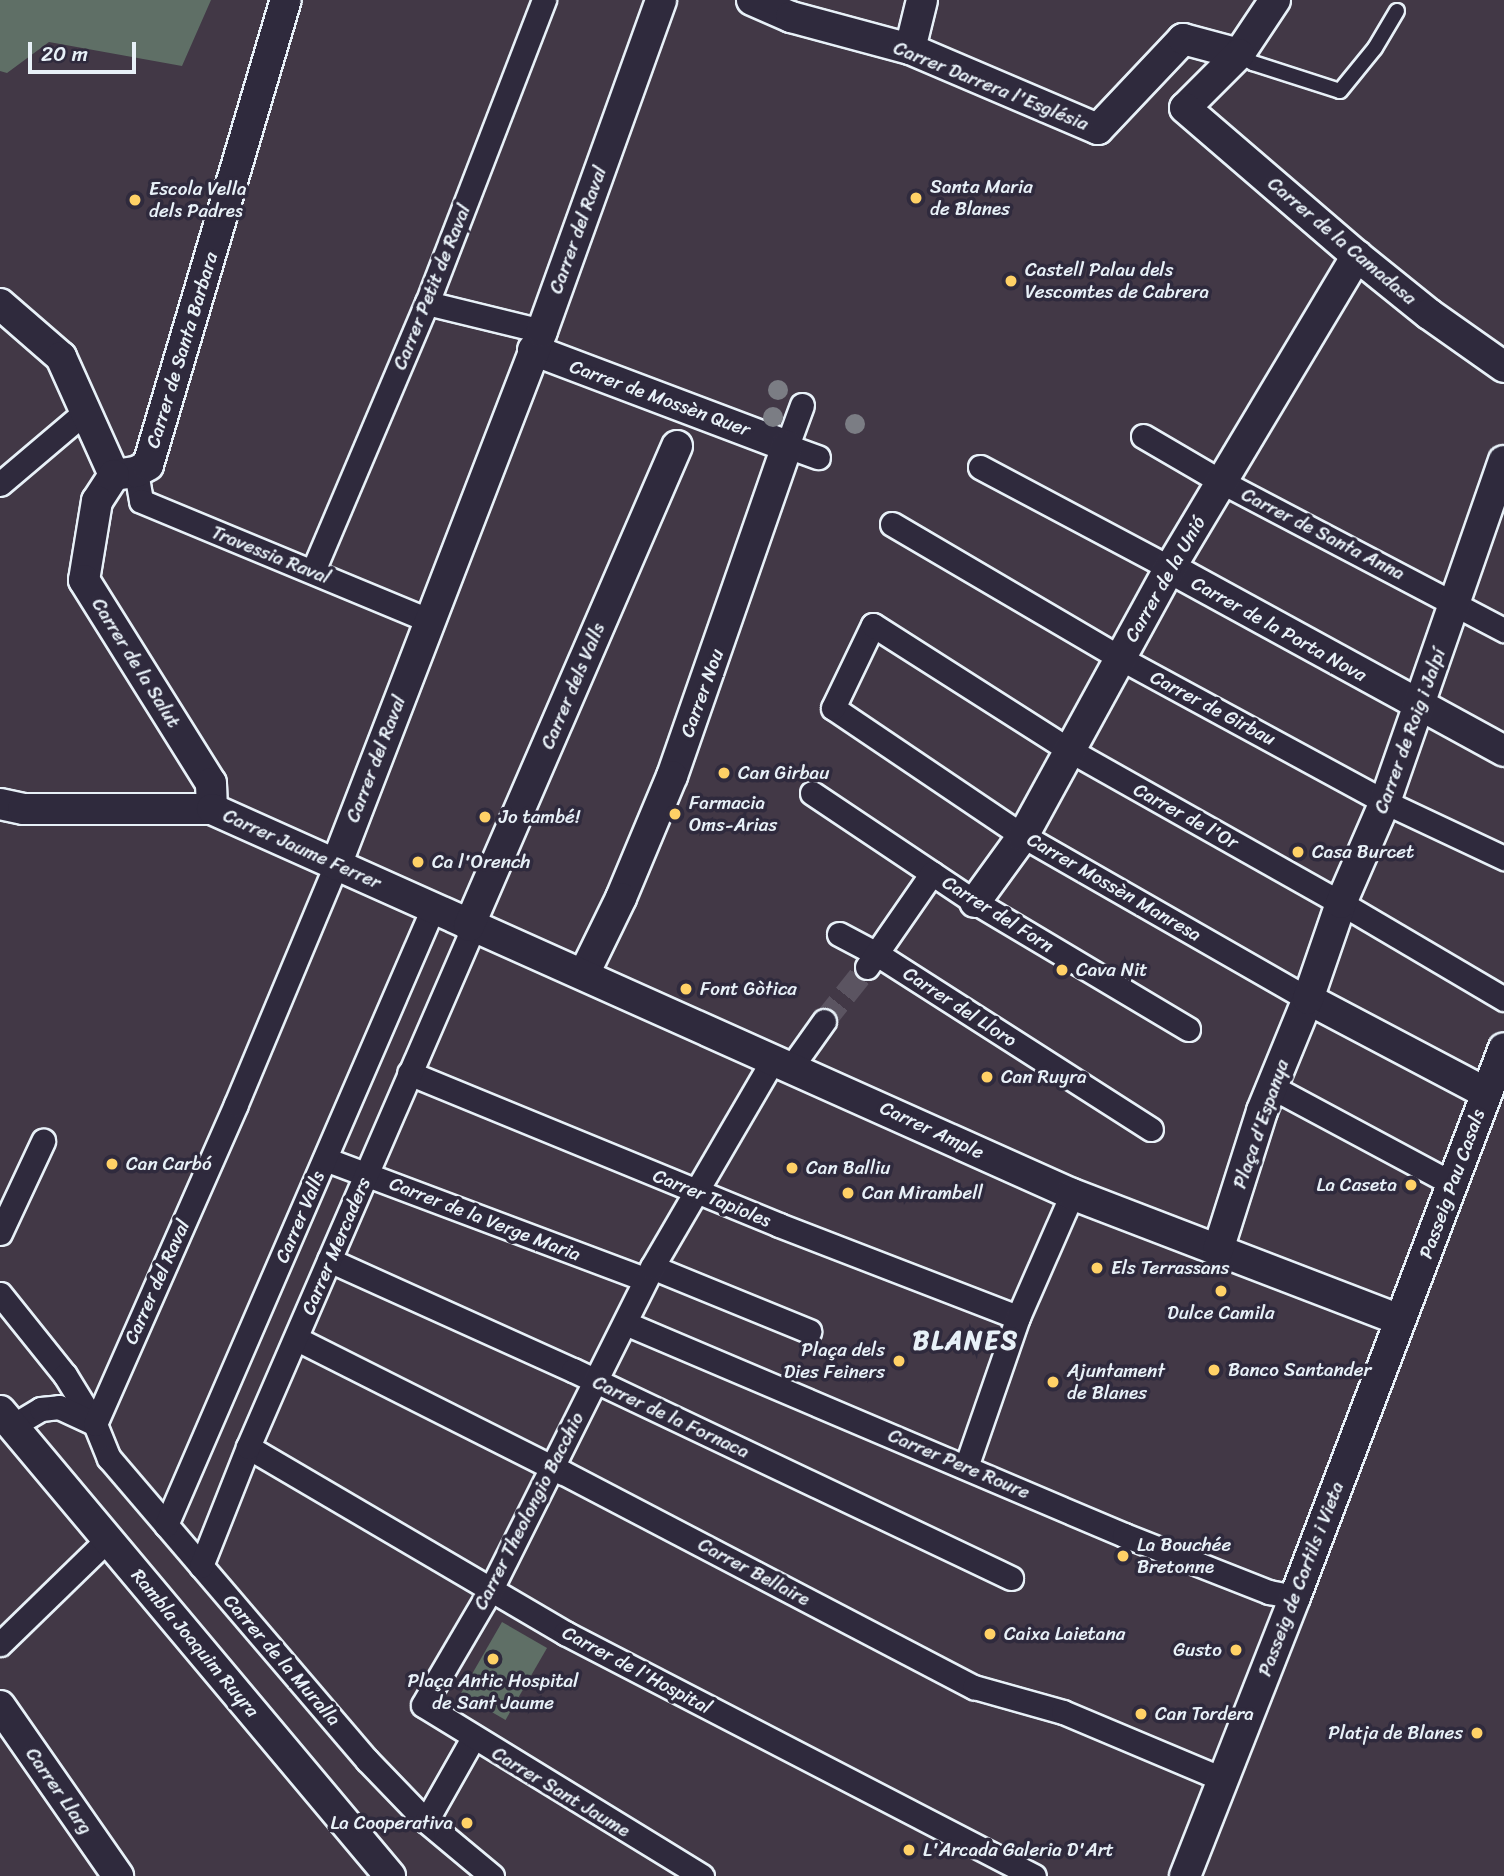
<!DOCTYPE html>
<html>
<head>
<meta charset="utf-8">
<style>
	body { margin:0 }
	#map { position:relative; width:1504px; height:1876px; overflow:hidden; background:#423846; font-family:Sriracha,sans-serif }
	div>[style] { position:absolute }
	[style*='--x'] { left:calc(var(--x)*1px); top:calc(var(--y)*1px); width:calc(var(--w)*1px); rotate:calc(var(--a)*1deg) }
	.green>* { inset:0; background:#5f6f66; transform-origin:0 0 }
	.pedestrian-tunnel>* { height:23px; margin-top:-11.5px; transform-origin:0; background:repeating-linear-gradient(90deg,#5b5461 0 23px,transparent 0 34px) }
	.roads { filter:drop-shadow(2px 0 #e8f1f8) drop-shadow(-2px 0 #e8f1f8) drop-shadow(0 2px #e8f1f8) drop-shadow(0 -2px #e8f1f8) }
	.service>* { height:14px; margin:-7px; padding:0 7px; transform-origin:7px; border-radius:7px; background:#2f2a3d }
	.pedestrian>* { height:23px; margin:-11.5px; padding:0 11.5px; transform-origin:11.5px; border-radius:11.5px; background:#2f2a3d }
	.minor>* { height:30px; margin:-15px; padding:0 15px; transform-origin:15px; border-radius:15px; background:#2f2a3d }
	.trees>* { width:20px; height:20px; margin:-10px; border-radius:50%; background:#7b7d84 }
	.dots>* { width:19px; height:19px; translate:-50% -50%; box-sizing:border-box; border:4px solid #2f2a3d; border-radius:50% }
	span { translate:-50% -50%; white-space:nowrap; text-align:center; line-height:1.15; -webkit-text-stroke:7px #2f2a3d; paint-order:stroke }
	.street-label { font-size:19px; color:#e8f1f8 }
	.poi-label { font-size:19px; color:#e8f1f8 }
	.left { translate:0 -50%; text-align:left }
	.right { translate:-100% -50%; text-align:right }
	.district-label { font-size:26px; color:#e8f1f8; font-weight:700; letter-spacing:2px }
	.scale { position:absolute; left:28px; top:42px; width:108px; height:32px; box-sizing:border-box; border:4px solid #e8f1f8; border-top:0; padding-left:9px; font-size:21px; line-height:24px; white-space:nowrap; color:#e8f1f8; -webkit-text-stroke:5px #2f2a3d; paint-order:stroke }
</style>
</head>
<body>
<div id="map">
	<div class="green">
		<div style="clip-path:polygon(0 0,211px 0,182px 66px,49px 42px,7px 73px,0 71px)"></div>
		<div style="left:502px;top:1622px;width:52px;height:83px;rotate:30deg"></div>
	</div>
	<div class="pedestrian-tunnel">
		<div style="--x:824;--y:1021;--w:69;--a:-51.5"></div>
	</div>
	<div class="roads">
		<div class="service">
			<div style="--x:1239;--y:54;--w:17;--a:33"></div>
			<div style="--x:1253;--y:63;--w:91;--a:17.8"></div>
			<div style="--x:1340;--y:91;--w:55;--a:-50.9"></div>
			<div style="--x:1375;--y:48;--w:43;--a:-59.3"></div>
		</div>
		<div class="pedestrian">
			<div style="--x:427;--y:303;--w:118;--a:13.7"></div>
			<div style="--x:802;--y:405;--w:44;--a:110.1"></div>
			<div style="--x:787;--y:446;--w:33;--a:20"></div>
			<div style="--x:1143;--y:436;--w:89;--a:30.3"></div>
			<div style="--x:1220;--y:481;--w:321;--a:27.7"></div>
			<div style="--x:980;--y:467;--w:215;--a:28"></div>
			<div style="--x:136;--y:472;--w:29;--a:80"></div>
			<div style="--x:141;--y:501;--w:311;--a:22.5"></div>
			<div style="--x:0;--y:484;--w:111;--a:-40.3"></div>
			<div style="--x:892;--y:524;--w:264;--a:30.4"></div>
			<div style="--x:1120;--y:658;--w:302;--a:28.5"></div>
			<div style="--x:1385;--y:802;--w:132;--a:25.2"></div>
			<div style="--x:313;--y:571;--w:291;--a:-67"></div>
			<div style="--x:427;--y:303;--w:325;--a:-68.9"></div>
			<div style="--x:812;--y:793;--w:196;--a:33.8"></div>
			<div style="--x:975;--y:902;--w:248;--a:30.8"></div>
			<div style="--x:839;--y:934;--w:43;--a:27.8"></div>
			<div style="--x:877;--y:954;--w:325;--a:32.6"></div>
			<div style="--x:867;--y:967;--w:114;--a:-55.3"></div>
			<div style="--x:1308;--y:999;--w:328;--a:-150.2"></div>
			<div style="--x:1023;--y:836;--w:229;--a:-146"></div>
			<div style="--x:833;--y:708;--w:92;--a:-64.3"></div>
			<div style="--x:873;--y:625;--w:232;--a:32.5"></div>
			<div style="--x:1069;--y:750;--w:312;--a:29.4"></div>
			<div style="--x:1341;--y:903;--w:189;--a:30.5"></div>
			<div style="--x:792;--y:1066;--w:55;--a:-54.6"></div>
			<div style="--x:409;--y:1073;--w:400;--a:22.3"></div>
			<div style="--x:779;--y:1225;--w:256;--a:21.1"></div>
			<div style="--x:1272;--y:1087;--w:205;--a:28.2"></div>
			<div style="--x:325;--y:1159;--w:342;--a:20.6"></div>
			<div style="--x:0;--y:1233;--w:102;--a:-64.9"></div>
			<div style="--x:329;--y:1260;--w:268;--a:24.3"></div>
			<div style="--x:573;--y:1370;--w:485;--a:25.4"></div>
			<div style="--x:652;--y:1267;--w:170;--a:22.2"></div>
			<div style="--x:0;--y:1294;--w:104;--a:51.3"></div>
			<div style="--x:65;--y:1375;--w:57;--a:58.5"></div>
			<div style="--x:95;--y:1424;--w:37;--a:68"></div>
			<div style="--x:109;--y:1458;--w:397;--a:49.5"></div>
			<div style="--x:367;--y:1760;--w:85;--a:46"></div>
			<div style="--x:426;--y:1821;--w:86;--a:39.8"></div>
			<div style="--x:625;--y:1323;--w:542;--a:23.02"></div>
			<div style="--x:1124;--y:1535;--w:156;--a:21.5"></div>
			<div style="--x:1269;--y:1592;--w:26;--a:11"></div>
			<div style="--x:297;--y:1339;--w:297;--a:26.7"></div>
			<div style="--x:562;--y:1472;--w:465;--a:27.6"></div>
			<div style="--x:974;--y:1687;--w:92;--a:15.7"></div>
			<div style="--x:1063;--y:1712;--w:173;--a:22.8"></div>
			<div style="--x:14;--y:1425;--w:31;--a:-31"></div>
			<div style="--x:41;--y:1409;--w:18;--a:-6"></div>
			<div style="--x:59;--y:1407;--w:40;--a:25"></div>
			<div style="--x:95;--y:1424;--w:350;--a:-66.2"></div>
			<div style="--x:236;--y:1104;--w:259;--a:-67.3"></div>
			<div style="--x:248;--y:1447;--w:368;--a:30.4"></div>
			<div style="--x:565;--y:1633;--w:528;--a:27.39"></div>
			<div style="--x:966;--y:1467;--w:159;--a:-70.9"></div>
			<div style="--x:1018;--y:1317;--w:134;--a:-66.3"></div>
			<div style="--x:166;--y:1525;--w:672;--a:-66.6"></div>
			<div style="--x:201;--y:1566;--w:128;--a:-68.4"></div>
			<div style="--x:248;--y:1447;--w:566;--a:-66.56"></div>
			<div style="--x:0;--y:1644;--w:151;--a:-44.2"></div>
			<div style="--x:426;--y:1821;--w:95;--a:-60.5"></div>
			<div style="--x:702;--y:1876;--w:327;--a:-148.5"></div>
			<div style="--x:423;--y:1705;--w:134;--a:-59.6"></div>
			<div style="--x:491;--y:1589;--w:360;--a:-63.4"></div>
			<div style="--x:652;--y:1267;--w:242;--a:-59.7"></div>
		</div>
		<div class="minor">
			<div style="--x:752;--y:0;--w:43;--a:23.6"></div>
			<div style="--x:791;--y:17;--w:123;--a:15.1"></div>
			<div style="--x:910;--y:49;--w:204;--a:23.1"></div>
			<div style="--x:1098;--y:129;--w:124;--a:-46.6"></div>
			<div style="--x:1183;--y:39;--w:58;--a:15"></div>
			<div style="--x:1275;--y:0;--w:65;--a:123.7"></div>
			<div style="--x:1239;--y:54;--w:76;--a:135"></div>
			<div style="--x:1185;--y:108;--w:227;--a:40.7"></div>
			<div style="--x:1357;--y:256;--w:92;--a:38.9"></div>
			<div style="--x:1429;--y:314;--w:92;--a:35.2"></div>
			<div style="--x:910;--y:49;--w:50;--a:-76.2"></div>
			<div style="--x:0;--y:304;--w:81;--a:41"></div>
			<div style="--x:61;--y:357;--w:129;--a:65.8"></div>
			<div style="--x:533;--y:350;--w:272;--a:20.7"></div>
			<div style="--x:787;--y:446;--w:349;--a:109.2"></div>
			<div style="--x:672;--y:776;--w:132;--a:112.7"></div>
			<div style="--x:621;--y:898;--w:85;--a:116"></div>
			<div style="--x:114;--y:475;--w:22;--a:-8"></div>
			<div style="--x:136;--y:472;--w:14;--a:-30"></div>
			<div style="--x:148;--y:465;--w:485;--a:-73.5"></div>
			<div style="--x:114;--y:475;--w:31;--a:123"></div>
			<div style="--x:97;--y:501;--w:80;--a:99.3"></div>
			<div style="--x:84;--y:580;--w:239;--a:58"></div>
			<div style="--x:211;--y:783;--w:26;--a:88"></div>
			<div style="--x:1170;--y:568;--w:381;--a:28.7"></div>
			<div style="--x:0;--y:804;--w:24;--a:12"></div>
			<div style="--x:23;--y:809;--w:189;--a:0"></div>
			<div style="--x:212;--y:809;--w:942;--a:24.12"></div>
			<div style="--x:1072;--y:1194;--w:351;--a:21"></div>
			<div style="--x:336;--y:865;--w:572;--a:-68.9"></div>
			<div style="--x:542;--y:331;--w:352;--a:-70.2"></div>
			<div style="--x:975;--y:902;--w:82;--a:-54"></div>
			<div style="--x:1023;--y:836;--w:306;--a:-61.3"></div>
			<div style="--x:1170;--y:568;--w:364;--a:-59.1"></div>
			<div style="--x:469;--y:926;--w:523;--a:-66.57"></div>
			<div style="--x:1308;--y:999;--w:201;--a:27.8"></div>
			<div style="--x:1218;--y:1250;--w:146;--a:-72.4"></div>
			<div style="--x:1262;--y:1111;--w:121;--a:-67.7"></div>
			<div style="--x:1308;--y:999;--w:102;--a:-71"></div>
			<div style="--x:1341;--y:903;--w:110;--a:-66.5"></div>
			<div style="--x:1385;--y:802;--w:361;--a:-70.8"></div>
			<div style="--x:0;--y:1411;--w:607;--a:50.01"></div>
			<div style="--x:0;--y:1706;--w:207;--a:55.2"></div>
			<div style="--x:1185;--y:1876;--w:300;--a:-68.5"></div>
			<div style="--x:1295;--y:1597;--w:587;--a:-69.16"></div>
		</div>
	</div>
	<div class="trees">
		<div style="left:778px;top:390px"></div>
		<div style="left:773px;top:417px"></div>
		<div style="left:855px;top:424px"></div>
	</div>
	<div class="dots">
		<div style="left:916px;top:198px;background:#ffd166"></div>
		<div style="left:135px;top:200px;background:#ffd166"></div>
		<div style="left:1011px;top:281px;background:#ffd166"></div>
		<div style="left:724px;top:773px;background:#ffd166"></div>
		<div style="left:675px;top:814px;background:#ffd166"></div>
		<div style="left:485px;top:817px;background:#ffd166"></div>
		<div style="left:1298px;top:852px;background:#ffd166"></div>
		<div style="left:418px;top:862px;background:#ffd166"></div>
		<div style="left:1062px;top:970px;background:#ffd166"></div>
		<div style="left:686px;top:989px;background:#ffd166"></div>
		<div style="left:987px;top:1077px;background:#ffd166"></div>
		<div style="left:112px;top:1164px;background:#ffd166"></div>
		<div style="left:792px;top:1168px;background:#ffd166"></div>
		<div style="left:1411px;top:1185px;background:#ffd166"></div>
		<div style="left:848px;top:1193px;background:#ffd166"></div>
		<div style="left:1097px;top:1268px;background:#ffd166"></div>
		<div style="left:1221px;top:1291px;background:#ffd166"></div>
		<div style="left:899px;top:1361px;background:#ffd166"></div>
		<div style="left:1214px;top:1370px;background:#ffd166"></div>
		<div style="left:1053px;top:1382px;background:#ffd166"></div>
		<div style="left:1123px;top:1556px;background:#ffd166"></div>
		<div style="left:990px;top:1634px;background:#ffd166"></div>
		<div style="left:1236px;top:1650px;background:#ffd166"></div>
		<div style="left:493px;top:1659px;background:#ffd166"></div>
		<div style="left:1141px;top:1714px;background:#ffd166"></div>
		<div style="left:1477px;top:1733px;background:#ffd166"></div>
		<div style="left:467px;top:1823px;background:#ffd166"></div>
		<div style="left:909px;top:1850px;background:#ffd166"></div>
	</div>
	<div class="street-label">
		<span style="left:991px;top:86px;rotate:22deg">Carrer Darrera l'Església</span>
		<span style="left:578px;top:230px;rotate:-70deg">Carrer del Raval</span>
		<span style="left:1342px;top:241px;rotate:40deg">Carrer de la Camadasa</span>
		<span style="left:432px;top:287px;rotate:-68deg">Carrer Petit de Raval</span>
		<span style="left:182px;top:350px;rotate:-73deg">Carrer de Santa Barbara</span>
		<span style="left:660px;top:398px;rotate:20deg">Carrer de Mossèn Quer</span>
		<span style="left:1323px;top:534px;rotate:27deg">Carrer de Santa Anna</span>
		<span style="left:271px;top:555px;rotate:22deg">Travessia Raval</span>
		<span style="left:1165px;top:579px;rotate:-60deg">Carrer de la Unió</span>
		<span style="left:1279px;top:629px;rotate:29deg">Carrer de la Porta Nova</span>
		<span style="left:136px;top:663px;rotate:58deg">Carrer de la Salut</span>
		<span style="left:573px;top:686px;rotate:-67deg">Carrer dels Valls</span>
		<span style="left:702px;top:693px;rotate:-70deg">Carrer Nou</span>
		<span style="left:1213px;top:708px;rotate:28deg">Carrer de Girbau</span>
		<span style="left:1410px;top:731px;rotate:-70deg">Carrer de Roig i Jalpí</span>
		<span style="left:376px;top:759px;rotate:-69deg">Carrer del Raval</span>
		<span style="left:1186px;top:816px;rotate:29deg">Carrer de l'Or</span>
		<span style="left:302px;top:849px;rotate:24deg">Carrer Jaume Ferrer</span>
		<span style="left:1114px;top:887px;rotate:30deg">Carrer Mossèn Manresa</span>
		<span style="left:998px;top:914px;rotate:32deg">Carrer del Forn</span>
		<span style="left:960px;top:1007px;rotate:33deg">Carrer del Lloro</span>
		<span style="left:1261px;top:1124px;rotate:-71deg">Plaça d'Espanya</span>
		<span style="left:932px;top:1130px;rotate:25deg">Carrer Ample</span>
		<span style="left:1452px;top:1184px;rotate:-70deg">Passeig Pau Casals</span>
		<span style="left:712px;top:1198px;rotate:22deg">Carrer Tapioles</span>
		<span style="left:300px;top:1217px;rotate:-67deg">Carrer Valls</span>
		<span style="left:485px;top:1219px;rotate:21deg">Carrer de la Verge Maria</span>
		<span style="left:336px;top:1246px;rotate:-67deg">Carrer Mercaders</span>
		<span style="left:157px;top:1282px;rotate:-66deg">Carrer del Raval</span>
		<span style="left:671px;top:1417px;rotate:25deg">Carrer de la Fornaca</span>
		<span style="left:959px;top:1464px;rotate:23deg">Carrer Pere Roure</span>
		<span style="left:529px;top:1511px;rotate:-63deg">Carrer Theolongio Bacchio</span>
		<span style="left:754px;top:1572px;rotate:28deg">Carrer Bellaire</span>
		<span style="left:1301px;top:1579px;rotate:-69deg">Passeig de Cortils i Vieta</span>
		<span style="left:195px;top:1643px;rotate:50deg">Rambla Joaquim Ruyra</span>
		<span style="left:282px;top:1660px;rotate:49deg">Carrer de la Muralla</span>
		<span style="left:637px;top:1670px;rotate:28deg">Carrer de l'Hospital</span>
		<span style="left:59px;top:1791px;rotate:55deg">Carrer Llarg</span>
		<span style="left:561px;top:1792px;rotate:31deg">Carrer Sant Jaume</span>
	</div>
	<div class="poi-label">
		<span class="left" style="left:930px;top:198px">Santa Maria<br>de Blanes</span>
		<span class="left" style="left:149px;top:200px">Escola Vella<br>dels Padres</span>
		<span class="left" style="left:1025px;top:281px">Castell Palau dels<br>Vescomtes de Cabrera</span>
		<span class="left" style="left:738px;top:773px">Can Girbau</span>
		<span class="left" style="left:689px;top:814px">Farmacia<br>Oms-Arias</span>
		<span class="left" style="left:499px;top:817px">Jo també!</span>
		<span class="left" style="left:1312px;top:852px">Casa Burcet</span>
		<span class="left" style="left:432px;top:862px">Ca l'Orench</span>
		<span class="left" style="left:1076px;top:970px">Cava Nit</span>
		<span class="left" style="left:700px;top:989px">Font Gòtica</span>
		<span class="left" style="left:1001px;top:1077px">Can Ruyra</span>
		<span class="left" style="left:126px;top:1164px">Can Carbó</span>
		<span class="left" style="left:806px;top:1168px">Can Balliu</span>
		<span class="right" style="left:1397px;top:1185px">La Caseta</span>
		<span class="left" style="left:862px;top:1193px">Can Mirambell</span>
		<span class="left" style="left:1111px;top:1268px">Els Terrassans</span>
		<span style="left:1221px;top:1313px">Dulce Camila</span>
		<span class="right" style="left:885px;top:1361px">Plaça dels<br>Dies Feiners</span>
		<span class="left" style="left:1228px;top:1370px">Banco Santander</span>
		<span class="left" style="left:1067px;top:1382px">Ajuntament<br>de Blanes</span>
		<span class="left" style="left:1137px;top:1556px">La Bouchée<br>Bretonne</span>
		<span class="left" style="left:1004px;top:1634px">Caixa Laietana</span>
		<span class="right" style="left:1222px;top:1650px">Gusto</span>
		<span style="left:493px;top:1692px">Plaça Antic Hospital<br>de Sant Jaume</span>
		<span class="left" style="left:1155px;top:1714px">Can Tordera</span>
		<span class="right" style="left:1463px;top:1733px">Platja de Blanes</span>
		<span class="right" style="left:453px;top:1823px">La Cooperativa</span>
		<span class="left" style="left:923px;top:1850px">L'Arcada Galeria D'Art</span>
	</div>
	<div class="district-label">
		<span style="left:966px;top:1341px">BLANES</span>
	</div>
	<div class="scale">20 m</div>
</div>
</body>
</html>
